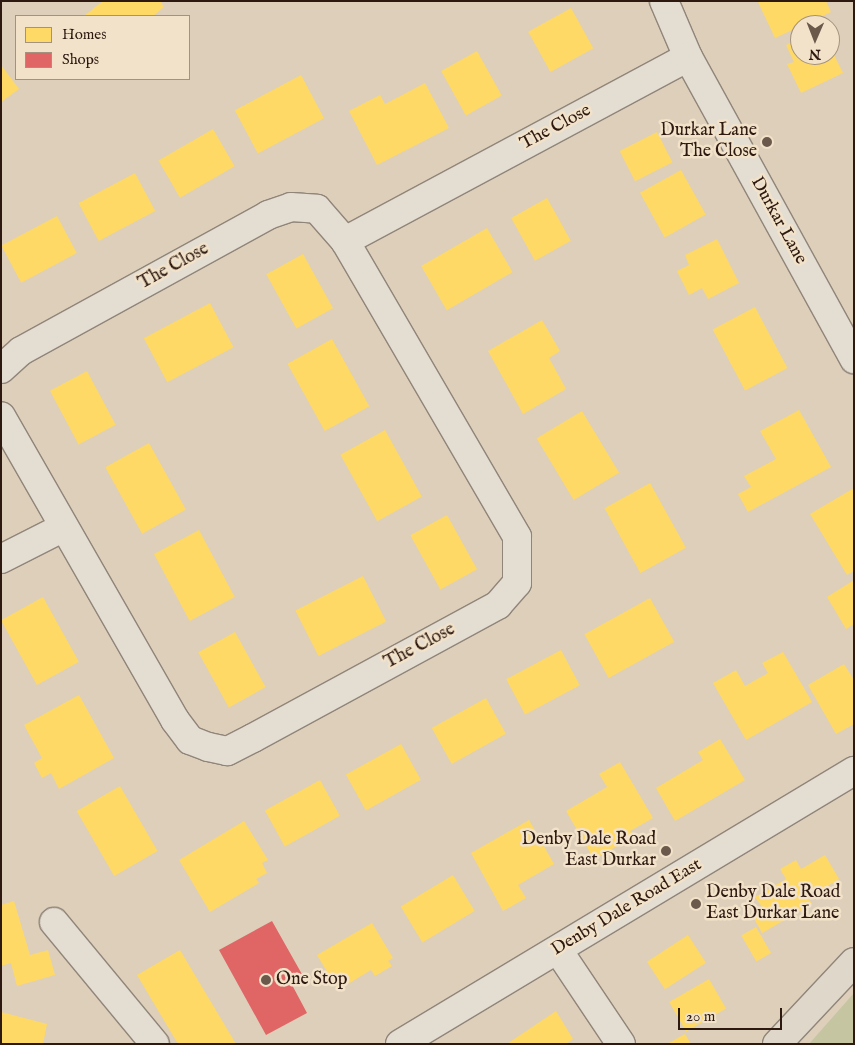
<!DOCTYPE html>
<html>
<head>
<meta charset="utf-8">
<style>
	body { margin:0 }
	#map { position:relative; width:855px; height:1045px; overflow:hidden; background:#ddcfba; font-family:"IM FELL English",serif }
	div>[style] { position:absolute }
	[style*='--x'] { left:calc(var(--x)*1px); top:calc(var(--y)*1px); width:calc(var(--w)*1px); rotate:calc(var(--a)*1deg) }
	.green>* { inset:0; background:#c5c5a1 }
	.homes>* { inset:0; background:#ffd966; transform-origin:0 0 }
	.shops>* { inset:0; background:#e06666 }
	.roads { filter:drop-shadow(1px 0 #908579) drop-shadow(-1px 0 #908579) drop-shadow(0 1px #908579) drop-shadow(0 -1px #908579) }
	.minor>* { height:28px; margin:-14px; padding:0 14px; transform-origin:14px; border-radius:14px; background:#e4ddd2 }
	.highway>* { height:28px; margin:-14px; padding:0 14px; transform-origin:14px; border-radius:14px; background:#dfd7ca }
	.dots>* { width:14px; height:14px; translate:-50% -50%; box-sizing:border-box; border:2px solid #f2e2c9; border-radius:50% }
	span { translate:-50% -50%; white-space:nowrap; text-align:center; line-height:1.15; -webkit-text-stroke:5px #f2e2c9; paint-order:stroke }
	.street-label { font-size:18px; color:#2e1910 }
	.poi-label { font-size:18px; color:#2e1910 }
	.right { translate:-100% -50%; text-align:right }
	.left { translate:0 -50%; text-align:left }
	.frame { position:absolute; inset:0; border:2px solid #2e1910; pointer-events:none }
	.legend { position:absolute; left:15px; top:15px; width:175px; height:65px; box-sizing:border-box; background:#f2e2c9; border:1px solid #a4927f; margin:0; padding:6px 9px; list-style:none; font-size:15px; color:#2e1910 }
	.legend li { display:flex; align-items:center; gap:10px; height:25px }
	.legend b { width:25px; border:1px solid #a4927f }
	.north { position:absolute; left:790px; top:15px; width:50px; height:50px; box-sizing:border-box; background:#f2e2c9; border:1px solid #a4927f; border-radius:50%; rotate:181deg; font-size:14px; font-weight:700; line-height:20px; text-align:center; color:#2e1910 }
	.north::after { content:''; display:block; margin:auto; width:18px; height:22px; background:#6b594c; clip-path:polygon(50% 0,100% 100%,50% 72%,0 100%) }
	.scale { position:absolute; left:678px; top:1008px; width:104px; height:22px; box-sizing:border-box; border:2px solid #2e1910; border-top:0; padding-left:6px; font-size:15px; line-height:18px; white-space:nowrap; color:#2e1910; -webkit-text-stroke:4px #f2e2c9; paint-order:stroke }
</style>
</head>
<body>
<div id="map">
	<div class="green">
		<div style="clip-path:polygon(854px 993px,854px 1043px,809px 1044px)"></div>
	</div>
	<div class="homes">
		<div style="clip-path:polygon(103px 1px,160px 1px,164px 7px,153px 16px,84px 16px)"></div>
		<div style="clip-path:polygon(826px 1px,831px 12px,775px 38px,758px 2px)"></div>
		<div style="left:571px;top:8px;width:46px;height:49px;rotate:61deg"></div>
		<div style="clip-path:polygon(800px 38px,800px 55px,830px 55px,830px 47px,843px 73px,801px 93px,787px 64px,794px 62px,786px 45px)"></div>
		<div style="left:477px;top:51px;width:51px;height:41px;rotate:61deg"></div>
		<div style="clip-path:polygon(1px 65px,19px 89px,1px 102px)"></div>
		<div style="left:301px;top:75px;width:49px;height:75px;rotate:62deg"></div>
		<div style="clip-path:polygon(425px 83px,449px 128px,377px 165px,349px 111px,380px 95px,385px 104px)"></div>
		<div style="left:213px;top:129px;width:43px;height:63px;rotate:60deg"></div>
		<div style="left:657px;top:132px;width:34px;height:42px;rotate:63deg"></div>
		<div style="left:681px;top:170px;width:51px;height:47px;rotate:61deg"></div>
		<div style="left:135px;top:173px;width:43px;height:64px;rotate:62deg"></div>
		<div style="left:547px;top:198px;width:49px;height:41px;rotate:61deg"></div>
		<div style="left:57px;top:216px;width:42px;height:63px;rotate:62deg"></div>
		<div style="left:487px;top:228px;width:51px;height:76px;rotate:60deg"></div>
		<div style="clip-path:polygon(717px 239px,739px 283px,708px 299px,702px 288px,689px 295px,677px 271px,689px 265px,685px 255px)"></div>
		<div style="left:303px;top:254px;width:62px;height:42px;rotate:61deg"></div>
		<div style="left:210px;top:303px;width:50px;height:75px;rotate:62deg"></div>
		<div style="left:755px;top:307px;width:69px;height:48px;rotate:62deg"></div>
		<div style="clip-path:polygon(542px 320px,560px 351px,549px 358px,566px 389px,523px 414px,488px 351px)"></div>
		<div style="left:332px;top:339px;width:77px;height:51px;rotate:61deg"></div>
		<div style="left:87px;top:371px;width:61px;height:42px;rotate:62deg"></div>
		<div style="clip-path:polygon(799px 410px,831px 467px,748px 512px,738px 494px,751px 487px,744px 476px,776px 459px,760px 431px)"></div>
		<div style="left:582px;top:411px;width:72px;height:53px;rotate:59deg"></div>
		<div style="left:385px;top:430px;width:76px;height:51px;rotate:61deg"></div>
		<div style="left:149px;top:443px;width:76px;height:50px;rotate:61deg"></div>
		<div style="left:650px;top:483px;width:74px;height:52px;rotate:61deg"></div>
		<div style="clip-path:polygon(854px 488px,854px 571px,847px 575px,810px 514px)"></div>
		<div style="left:447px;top:515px;width:62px;height:42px;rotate:61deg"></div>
		<div style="left:199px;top:530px;width:76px;height:51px;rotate:62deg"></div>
		<div style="left:363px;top:576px;width:51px;height:76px;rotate:63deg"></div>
		<div style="clip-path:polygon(854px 580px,854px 624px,846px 629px,827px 597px)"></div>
		<div style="left:43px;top:597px;width:74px;height:48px;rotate:61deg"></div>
		<div style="left:650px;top:598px;width:50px;height:75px;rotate:61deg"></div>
		<div style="left:235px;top:632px;width:63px;height:42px;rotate:61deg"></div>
		<div style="left:561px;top:650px;width:40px;height:62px;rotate:62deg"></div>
		<div style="clip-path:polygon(783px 652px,812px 702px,746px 740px,713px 683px,736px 670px,745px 686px,768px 673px,762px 663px)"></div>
		<div style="clip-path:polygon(844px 664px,854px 680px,854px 724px,836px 734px,808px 685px)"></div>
		<div style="clip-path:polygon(79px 695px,114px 758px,59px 789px,51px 773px,42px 778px,34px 763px,42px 758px,24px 725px)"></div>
		<div style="left:486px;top:698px;width:41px;height:62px;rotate:61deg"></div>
		<div style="clip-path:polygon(720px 739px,745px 780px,675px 821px,656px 788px,703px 760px,698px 752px)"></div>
		<div style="left:401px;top:744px;width:41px;height:63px;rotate:61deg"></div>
		<div style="clip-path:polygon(620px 762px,653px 818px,630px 831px,633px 837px,594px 859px,566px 811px,607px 787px,599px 774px)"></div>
		<div style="left:320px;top:780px;width:41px;height:63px;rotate:61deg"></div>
		<div style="left:120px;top:786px;width:75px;height:50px;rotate:60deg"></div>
		<div style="clip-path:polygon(529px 820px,554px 864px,518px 885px,526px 898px,503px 911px,471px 853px)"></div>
		<div style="clip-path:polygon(244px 821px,268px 860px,262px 863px,267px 873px,256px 879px,259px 883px,210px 912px,179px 860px)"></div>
		<div style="clip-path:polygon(825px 855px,839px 879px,808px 898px,812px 904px,762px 933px,751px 913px,762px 907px,755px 897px,786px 879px,780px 869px,796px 860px,801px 869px)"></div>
		<div style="left:453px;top:875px;width:42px;height:61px;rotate:59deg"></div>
		<div style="clip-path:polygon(14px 901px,30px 955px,48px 950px,55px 975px,17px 986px,11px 963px,1px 966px,1px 905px)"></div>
		<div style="clip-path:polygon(372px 923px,393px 958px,388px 961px,392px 966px,375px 976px,371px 970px,338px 990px,317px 955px)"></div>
		<div style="left:756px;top:927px;width:30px;height:17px;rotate:60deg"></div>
		<div style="left:688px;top:935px;width:33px;height:49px;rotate:57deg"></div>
		<div style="clip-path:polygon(180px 950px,236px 1044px,178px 1044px,137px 975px)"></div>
		<div style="left:709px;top:979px;width:34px;height:46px;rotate:60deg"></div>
		<div style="clip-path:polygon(556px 1011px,573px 1039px,566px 1044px,507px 1044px)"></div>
		<div style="clip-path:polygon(1px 1012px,47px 1024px,43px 1044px,1px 1044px)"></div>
		<div style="clip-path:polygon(685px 1034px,691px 1044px,667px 1044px)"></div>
	</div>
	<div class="shops">
		<div style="clip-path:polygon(272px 921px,303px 976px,291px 983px,307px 1013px,266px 1035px,219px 950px)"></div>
	</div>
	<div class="roads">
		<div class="minor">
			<div style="--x:664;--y:1;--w:61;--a:66.8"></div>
			<div style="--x:688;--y:57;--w:345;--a:61.2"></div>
			<div style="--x:345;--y:241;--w:389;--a:-28.2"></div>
			<div style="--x:1;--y:369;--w:27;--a:-42"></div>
			<div style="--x:21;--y:351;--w:282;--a:-28.8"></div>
			<div style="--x:268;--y:215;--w:24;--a:-19"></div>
			<div style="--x:291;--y:207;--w:26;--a:4"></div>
			<div style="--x:317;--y:209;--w:43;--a:48.8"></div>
			<div style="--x:345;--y:241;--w:342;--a:59.8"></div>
			<div style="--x:517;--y:537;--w:46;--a:90"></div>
			<div style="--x:517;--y:583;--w:29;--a:131"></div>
			<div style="--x:498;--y:605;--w:279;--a:151.5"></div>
			<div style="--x:253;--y:738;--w:29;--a:153"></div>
			<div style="--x:227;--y:751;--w:19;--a:-168"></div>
			<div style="--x:208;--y:747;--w:19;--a:-159"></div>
			<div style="--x:190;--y:740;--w:25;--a:-127"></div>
			<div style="--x:175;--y:720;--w:350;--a:-119.8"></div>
			<div style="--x:1;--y:559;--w:68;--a:-26.9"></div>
			<div style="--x:54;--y:922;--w:158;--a:50.4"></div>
			<div style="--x:558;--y:950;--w:113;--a:56.2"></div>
			<div style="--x:400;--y:1044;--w:530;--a:-31.02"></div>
		</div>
		<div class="highway">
			<div style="--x:777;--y:1044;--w:112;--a:-46.8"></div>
		</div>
	</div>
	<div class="dots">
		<div style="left:767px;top:142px;background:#6b594c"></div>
		<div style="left:666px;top:851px;background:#6b594c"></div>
		<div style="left:696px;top:904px;background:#6b594c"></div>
		<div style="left:266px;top:980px;background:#6b594c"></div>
	</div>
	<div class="street-label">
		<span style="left:556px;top:128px;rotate:-28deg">The Close</span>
		<span style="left:778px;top:221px;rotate:61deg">Durkar Lane</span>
		<span style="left:174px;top:267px;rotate:-29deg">The Close</span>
		<span style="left:420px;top:647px;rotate:-28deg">The Close</span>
		<span style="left:627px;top:908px;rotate:-31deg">Denby Dale Road East</span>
	</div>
	<div class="poi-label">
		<span class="right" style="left:757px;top:142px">Durkar Lane<br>The Close</span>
		<span class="right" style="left:656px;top:851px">Denby Dale Road<br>East Durkar</span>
		<span class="left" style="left:706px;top:904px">Denby Dale Road<br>East Durkar Lane</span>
		<span class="left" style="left:276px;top:980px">One Stop</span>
	</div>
	<div class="frame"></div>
	<ul class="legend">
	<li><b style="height:14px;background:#ffd966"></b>Homes</li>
	<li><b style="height:14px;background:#e06666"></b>Shops</li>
	</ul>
	<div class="north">N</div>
	<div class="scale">20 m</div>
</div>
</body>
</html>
